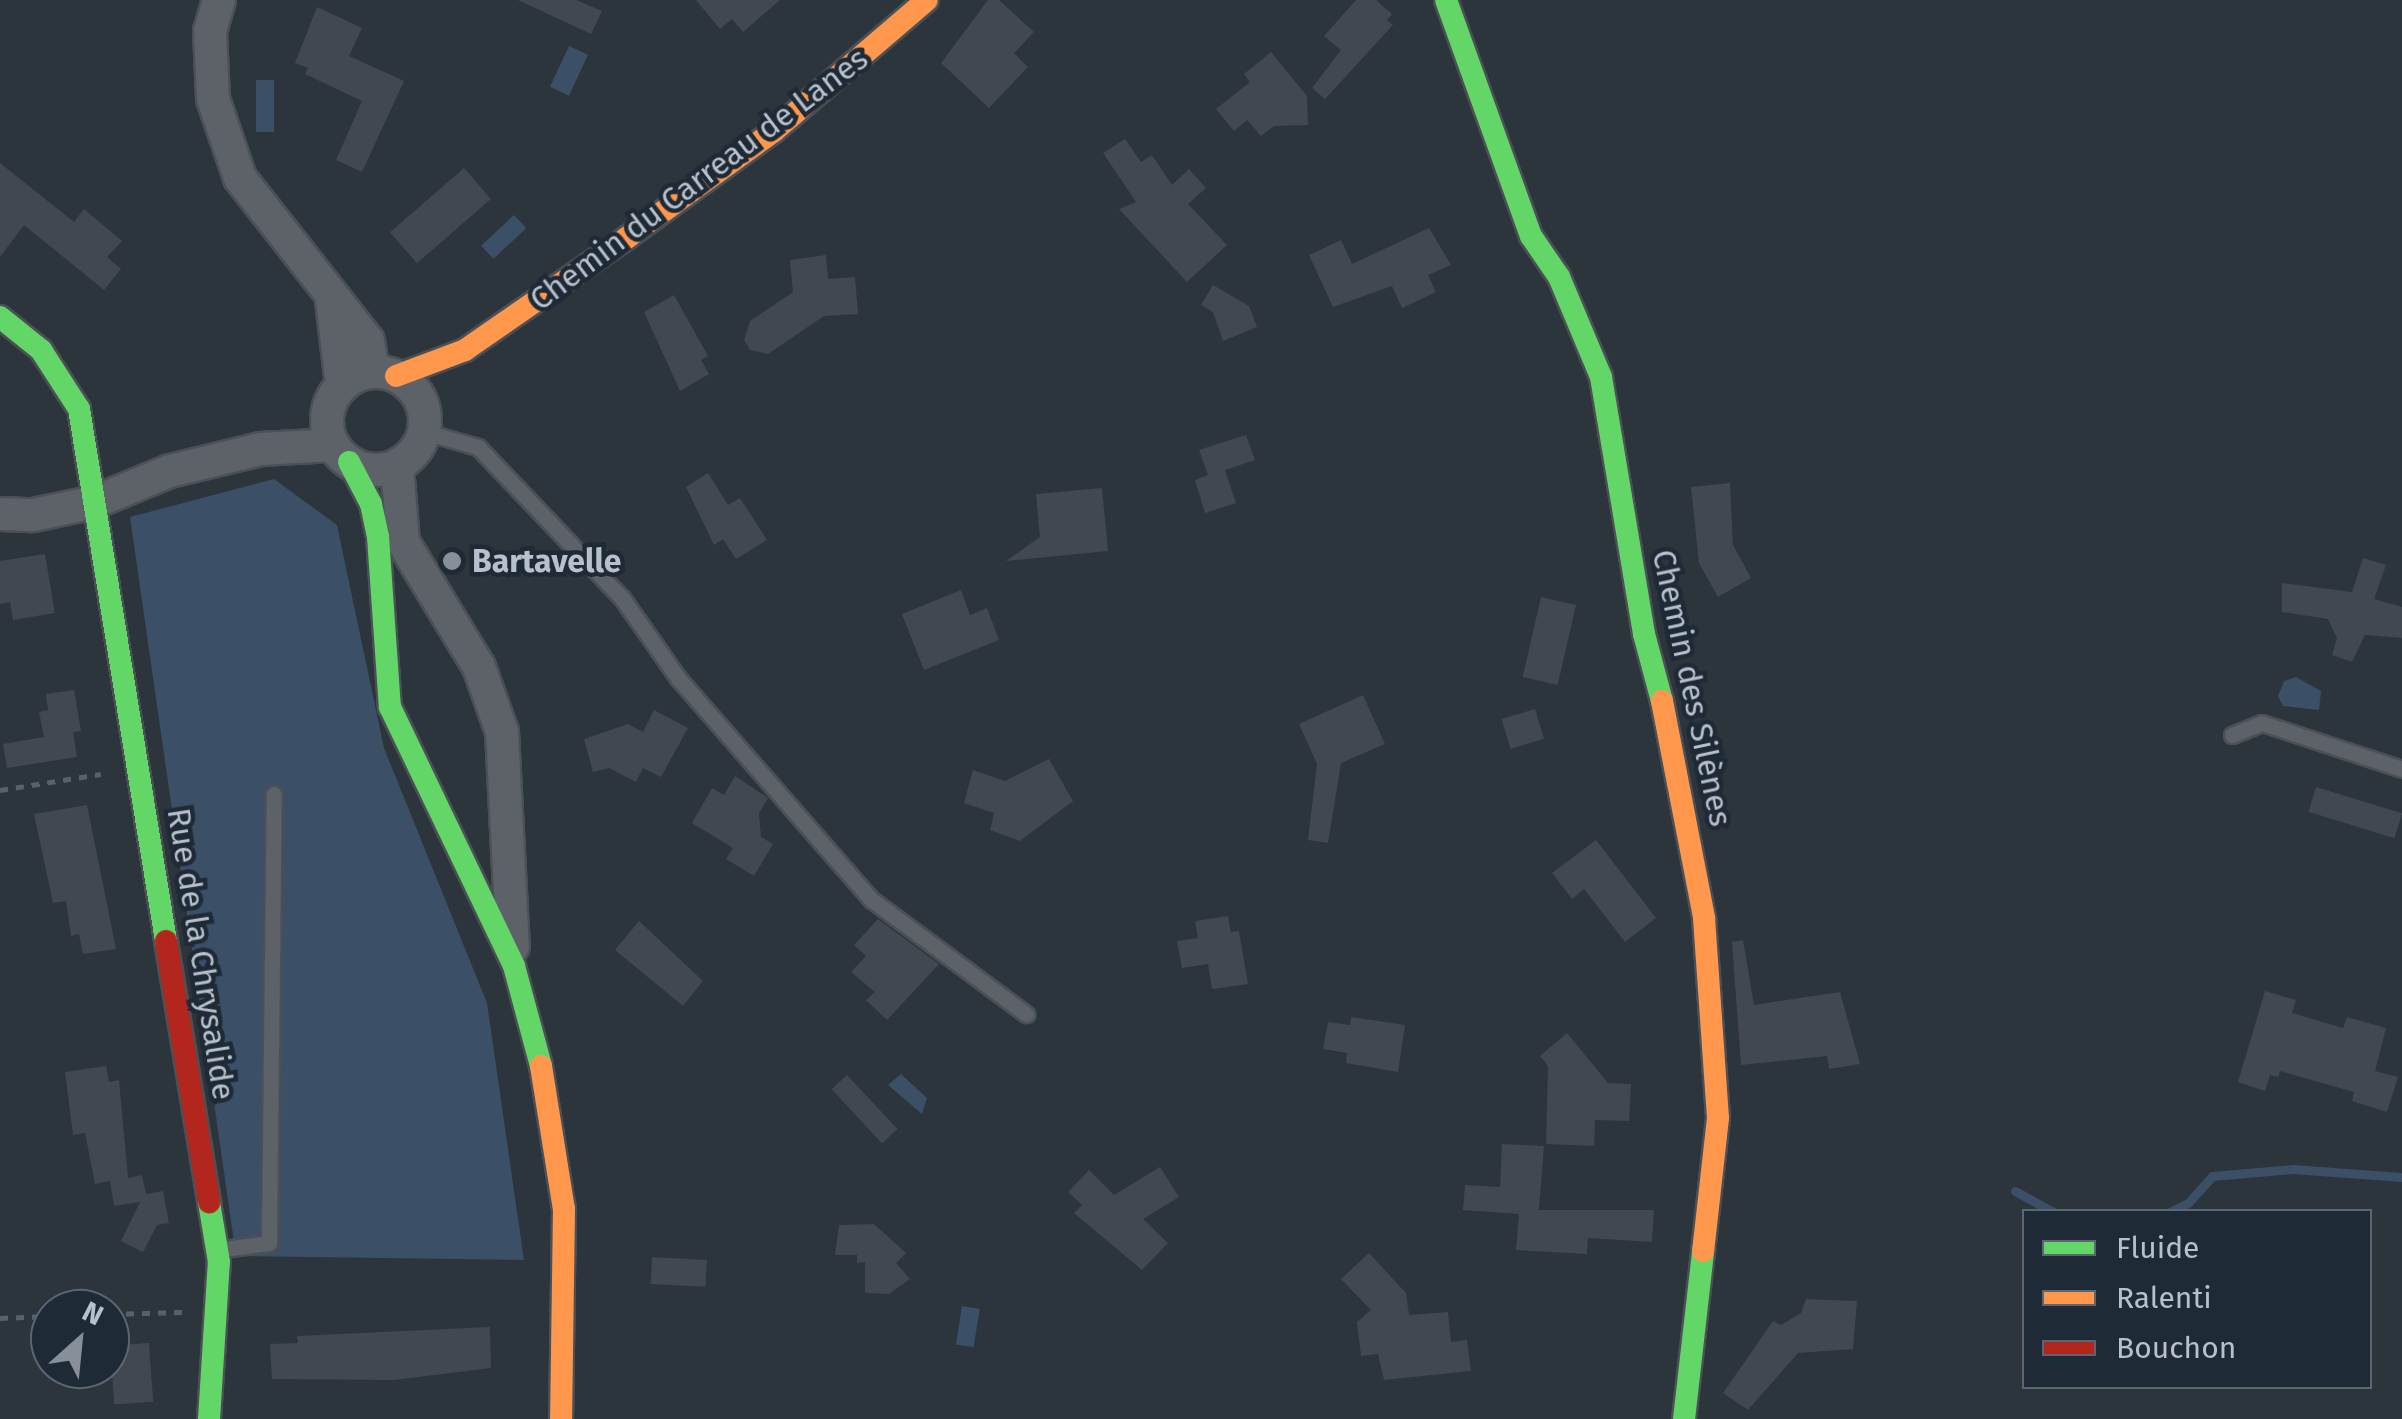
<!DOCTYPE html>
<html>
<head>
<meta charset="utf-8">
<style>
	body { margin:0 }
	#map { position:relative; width:2402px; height:1419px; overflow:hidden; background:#2c343c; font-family:"Fira Sans",sans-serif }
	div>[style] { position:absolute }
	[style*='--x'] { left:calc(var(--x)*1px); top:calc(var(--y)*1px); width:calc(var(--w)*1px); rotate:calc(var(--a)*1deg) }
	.water>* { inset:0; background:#3b4f67; transform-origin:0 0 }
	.stream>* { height:9px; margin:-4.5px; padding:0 4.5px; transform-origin:4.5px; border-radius:4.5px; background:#3b4f67 }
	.building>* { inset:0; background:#42484f; transform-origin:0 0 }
	.path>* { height:5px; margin-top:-2.5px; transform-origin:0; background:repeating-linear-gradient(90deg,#5a6166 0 8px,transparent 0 16px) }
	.roads { filter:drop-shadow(2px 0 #4b5056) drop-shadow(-2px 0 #4b5056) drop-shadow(0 2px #4b5056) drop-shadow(0 -2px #4b5056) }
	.lane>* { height:15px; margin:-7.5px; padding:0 7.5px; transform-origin:7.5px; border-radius:7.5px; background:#5d6269 }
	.street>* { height:32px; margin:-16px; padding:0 16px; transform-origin:16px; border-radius:16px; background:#5d6269 }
	.street>.ring { margin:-16px; padding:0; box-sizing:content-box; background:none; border:32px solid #5d6269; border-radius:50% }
	.fast>* { height:22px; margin:-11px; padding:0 11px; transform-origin:11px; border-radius:11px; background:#63d668 }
	.slow>* { height:22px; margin:-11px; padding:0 11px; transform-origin:11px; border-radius:11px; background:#ff974d }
	.jam>* { height:22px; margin:-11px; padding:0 11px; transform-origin:11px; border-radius:11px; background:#b3261e }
	.dots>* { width:28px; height:28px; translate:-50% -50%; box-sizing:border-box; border:5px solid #1f2a37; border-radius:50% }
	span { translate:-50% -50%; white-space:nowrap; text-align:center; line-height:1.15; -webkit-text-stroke:9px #1f2a37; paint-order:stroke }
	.street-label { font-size:32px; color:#b8c0cc }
	.poi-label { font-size:32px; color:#b8c0cc; font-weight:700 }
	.left { translate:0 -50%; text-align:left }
	.legend { position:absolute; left:2022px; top:1209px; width:350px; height:180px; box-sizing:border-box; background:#1f2a37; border:2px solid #5c6673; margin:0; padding:12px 18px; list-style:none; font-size:30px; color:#b8c0cc }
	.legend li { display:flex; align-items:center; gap:20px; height:50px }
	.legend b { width:50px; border:2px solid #5c6673 }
	.north { position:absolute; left:30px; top:1289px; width:100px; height:100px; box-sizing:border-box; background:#1f2a37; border:2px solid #5c6673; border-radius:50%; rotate:27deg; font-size:28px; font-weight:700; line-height:40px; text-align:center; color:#b8c0cc }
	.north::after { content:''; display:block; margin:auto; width:35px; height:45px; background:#878f9a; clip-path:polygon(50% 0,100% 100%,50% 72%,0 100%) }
</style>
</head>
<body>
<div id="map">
	<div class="water">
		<div style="left:569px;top:46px;width:21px;height:45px;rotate:25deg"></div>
		<div style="left:256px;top:80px;width:18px;height:52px"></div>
		<div style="left:514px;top:215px;width:18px;height:45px;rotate:47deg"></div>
		<div style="clip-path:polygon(274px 479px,337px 525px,384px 748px,487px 1003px,524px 1260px,236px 1256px,130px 517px)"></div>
		<div style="clip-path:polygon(2296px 677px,2321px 691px,2319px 710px,2283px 706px,2278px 696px,2284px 681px)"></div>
		<div style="clip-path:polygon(901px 1074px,927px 1098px,922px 1114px,888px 1085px)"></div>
		<div style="left:962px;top:1306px;width:18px;height:39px;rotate:9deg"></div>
	</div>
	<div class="stream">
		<div style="--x:2015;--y:1191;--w:43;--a:28.9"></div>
		<div style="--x:2170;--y:1212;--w:20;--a:-27"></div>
		<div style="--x:2188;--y:1203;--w:36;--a:-48"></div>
		<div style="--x:2212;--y:1176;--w:81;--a:-4.9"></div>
		<div style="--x:2293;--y:1169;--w:109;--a:4.2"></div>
	</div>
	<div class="building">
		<div style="clip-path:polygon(518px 0,576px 0,602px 11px,591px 34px)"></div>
		<div style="clip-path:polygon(696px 0,780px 0,743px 32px,732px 19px,720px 29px)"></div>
		<div style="clip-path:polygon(988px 0,999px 0,1034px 32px,1014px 53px,1028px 67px,989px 108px,941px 63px)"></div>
		<div style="clip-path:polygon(1356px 0,1376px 0,1392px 14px,1387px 20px,1393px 25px,1325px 99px,1312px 88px,1341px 50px,1324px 36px)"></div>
		<div style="clip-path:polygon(317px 7px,362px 28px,349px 56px,404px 81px,362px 172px,336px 160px,362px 101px,305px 74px,308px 68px,295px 63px)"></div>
		<div style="clip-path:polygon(1271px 52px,1307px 96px,1308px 125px,1274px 126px,1261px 136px,1247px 120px,1234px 131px,1216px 109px,1250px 82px,1244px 74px)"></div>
		<div style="clip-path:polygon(1125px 139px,1141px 162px,1152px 155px,1172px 185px,1189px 169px,1206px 188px,1188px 204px,1227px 245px,1187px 282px,1119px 209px,1136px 202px,1103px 153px)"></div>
		<div style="clip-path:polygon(0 163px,74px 222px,84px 209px,122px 241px,107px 257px,121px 269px,104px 290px,24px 225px,0 257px)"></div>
		<div style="left:464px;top:168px;width:41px;height:98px;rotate:49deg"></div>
		<div style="clip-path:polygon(1429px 228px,1451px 265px,1428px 275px,1436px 292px,1402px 308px,1392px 286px,1333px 307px,1309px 255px,1341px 240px,1352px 264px)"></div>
		<div style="clip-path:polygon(826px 255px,828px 279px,855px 277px,858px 314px,824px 316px,768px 354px,750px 350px,744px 340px,750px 321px,793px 292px,790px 260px)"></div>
		<div style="clip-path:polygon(1213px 285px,1249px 306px,1257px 327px,1223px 341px,1213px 312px,1201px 305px)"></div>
		<div style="clip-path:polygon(674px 295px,708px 356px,701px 360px,709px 374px,680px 391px,644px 312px)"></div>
		<div style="clip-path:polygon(1246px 435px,1255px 460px,1225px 470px,1236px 503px,1205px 513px,1195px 480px,1208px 475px,1199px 450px)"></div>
		<div style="clip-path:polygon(708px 473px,728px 505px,740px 498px,767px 540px,736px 559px,723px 539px,714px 545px,686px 487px)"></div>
		<div style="clip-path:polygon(1730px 483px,1733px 545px,1751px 578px,1718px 597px,1699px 563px,1691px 487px)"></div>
		<div style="clip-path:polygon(1102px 488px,1108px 551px,1006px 561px,1040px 537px,1036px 494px)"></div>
		<div style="clip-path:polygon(45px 554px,55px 613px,13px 620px,10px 602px,0 604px,0 561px)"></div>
		<div style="clip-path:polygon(2363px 558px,2386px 565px,2374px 599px,2402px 607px,2402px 638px,2365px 635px,2352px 662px,2332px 655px,2337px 638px,2328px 619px,2282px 612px,2282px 583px,2352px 592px)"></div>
		<div style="clip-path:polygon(961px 590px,970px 615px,987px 608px,999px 640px,924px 670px,902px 614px)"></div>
		<div style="left:1541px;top:597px;width:36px;height:82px;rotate:13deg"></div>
		<div style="clip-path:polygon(74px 690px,81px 731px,73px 732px,77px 757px,7px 768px,3px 744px,44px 737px,39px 712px,48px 710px,46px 694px)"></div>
		<div style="clip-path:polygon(1363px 695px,1385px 744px,1341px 763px,1328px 843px,1308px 840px,1317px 764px,1299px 724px)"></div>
		<div style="left:1535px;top:709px;width:31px;height:35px;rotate:73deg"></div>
		<div style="clip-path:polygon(654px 710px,688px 728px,661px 777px,643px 768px,636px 782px,609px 768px,593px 772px,584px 739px,628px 724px,643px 732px)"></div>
		<div style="clip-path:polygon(1049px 759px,1073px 801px,1020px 841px,990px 830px,994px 813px,964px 803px,973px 770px,1005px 781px)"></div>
		<div style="clip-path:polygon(735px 776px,768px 798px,759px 813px,761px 837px,773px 844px,754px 876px,726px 859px,733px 848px,692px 823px,712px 788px,724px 795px)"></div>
		<div style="left:2316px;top:787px;width:90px;height:26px;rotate:17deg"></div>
		<div style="clip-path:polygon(87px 805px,116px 949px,83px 954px,79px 934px,71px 936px,66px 901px,53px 903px,34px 814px)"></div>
		<div style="clip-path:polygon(1596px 840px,1656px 918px,1625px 942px,1584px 889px,1572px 899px,1552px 873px)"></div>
		<div style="clip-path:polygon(1228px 916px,1231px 932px,1239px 931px,1248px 984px,1212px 989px,1208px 964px,1182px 968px,1177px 941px,1198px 938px,1195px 921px)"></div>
		<div style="clip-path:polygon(878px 919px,939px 964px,887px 1020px,866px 1000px,875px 992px,851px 972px,866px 956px,854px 945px)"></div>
		<div style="clip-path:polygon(639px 921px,703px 981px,683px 1006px,615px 950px)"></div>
		<div style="clip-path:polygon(1743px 940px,1754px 1005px,1840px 992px,1860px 1064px,1829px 1069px,1827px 1056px,1741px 1065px,1732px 942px)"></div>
		<div style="clip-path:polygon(2265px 991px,2296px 1000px,2292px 1013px,2343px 1028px,2347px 1017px,2386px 1028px,2375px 1071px,2398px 1077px,2387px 1112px,2352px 1101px,2354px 1092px,2280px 1071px,2278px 1077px,2270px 1075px,2265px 1091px,2238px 1082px)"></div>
		<div style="clip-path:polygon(1351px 1017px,1405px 1025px,1398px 1072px,1346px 1063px,1347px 1053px,1323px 1049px,1328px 1022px,1350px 1025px)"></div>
		<div style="clip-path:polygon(1567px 1033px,1608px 1083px,1631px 1084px,1629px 1121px,1595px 1120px,1594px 1146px,1546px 1144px,1548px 1066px,1540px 1056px)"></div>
		<div style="clip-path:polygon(106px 1066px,109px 1082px,119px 1080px,128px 1178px,142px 1175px,146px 1194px,163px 1191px,169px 1223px,157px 1225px,143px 1252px,121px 1241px,140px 1202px,114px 1206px,110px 1181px,95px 1184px,85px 1133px,73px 1135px,65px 1072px)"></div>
		<div style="left:847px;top:1075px;width:74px;height:21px;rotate:47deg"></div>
		<div style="clip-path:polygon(1502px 1144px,1544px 1146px,1539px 1210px,1654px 1210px,1652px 1242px,1588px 1238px,1587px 1254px,1516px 1250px,1519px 1214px,1463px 1210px,1465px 1185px,1500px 1187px)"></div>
		<div style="clip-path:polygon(1160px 1167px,1179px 1197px,1143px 1219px,1168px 1243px,1142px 1270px,1074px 1213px,1082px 1205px,1068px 1192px,1089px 1170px,1114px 1195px)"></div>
		<div style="clip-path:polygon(874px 1224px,906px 1253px,896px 1263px,910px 1279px,889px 1294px,865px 1293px,865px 1262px,857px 1263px,857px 1255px,835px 1255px,839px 1225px)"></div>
		<div style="clip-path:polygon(1369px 1253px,1406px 1293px,1409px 1315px,1448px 1312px,1451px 1342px,1467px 1340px,1471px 1371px,1384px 1380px,1378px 1354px,1361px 1356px,1357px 1322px,1371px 1310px,1341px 1279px)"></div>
		<div style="left:652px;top:1257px;width:55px;height:27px;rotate:3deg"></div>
		<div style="clip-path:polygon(1806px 1299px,1857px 1301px,1853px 1349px,1798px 1353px,1748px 1410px,1723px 1393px,1773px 1321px,1781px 1325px,1801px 1313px)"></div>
		<div style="clip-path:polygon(490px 1327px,491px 1368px,394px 1380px,272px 1379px,270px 1344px,298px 1343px,297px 1336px)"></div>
		<div style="left:149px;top:1343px;width:59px;height:39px;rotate:86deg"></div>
	</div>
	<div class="path">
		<div style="--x:0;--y:790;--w:102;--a:-9"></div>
		<div style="--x:110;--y:1314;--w:72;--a:-1.6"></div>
		<div style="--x:0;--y:1318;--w:50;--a:-2.3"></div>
	</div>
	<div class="roads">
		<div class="lane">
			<div style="--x:425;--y:432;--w:55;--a:15.8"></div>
			<div style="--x:478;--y:447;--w:209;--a:46.4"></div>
			<div style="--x:622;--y:598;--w:98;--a:55"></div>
			<div style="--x:678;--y:678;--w:295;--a:48.9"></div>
			<div style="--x:872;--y:900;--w:192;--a:36.5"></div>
			<div style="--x:2232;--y:735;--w:32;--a:-22"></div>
			<div style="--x:2262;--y:723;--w:147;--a:18.2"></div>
			<div style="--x:223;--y:1249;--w:46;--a:-7.4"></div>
			<div style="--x:269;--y:1243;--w:449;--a:-89.4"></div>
		</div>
		<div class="street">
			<div style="--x:219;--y:0;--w:32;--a:106"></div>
			<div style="--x:210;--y:31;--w:68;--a:87.5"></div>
			<div style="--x:213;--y:99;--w:83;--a:71.1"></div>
			<div style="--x:240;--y:178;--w:207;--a:51.9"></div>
			<div style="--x:368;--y:341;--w:31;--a:81"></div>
			<div style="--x:332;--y:301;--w:85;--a:83.2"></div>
			<div class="ring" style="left:327px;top:372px;width:66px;height:66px"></div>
			<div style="--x:397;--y:466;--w:76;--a:85.5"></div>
			<div style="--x:403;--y:542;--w:146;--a:58.7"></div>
			<div style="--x:479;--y:667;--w:69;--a:70.5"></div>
			<div style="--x:502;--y:732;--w:215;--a:87.1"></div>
			<div style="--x:0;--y:514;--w:33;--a:2"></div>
			<div style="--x:33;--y:515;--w:63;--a:-11.8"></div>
			<div style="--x:95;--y:502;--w:81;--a:-22.5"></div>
			<div style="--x:170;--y:471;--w:94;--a:-13.6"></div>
			<div style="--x:261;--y:449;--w:72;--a:-3.2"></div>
		</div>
		<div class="fast">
			<div style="--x:1446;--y:0;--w:251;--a:70.2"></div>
			<div style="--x:1531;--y:236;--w:50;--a:55.7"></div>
			<div style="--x:1559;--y:277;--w:108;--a:67.2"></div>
			<div style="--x:1601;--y:377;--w:261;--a:80.5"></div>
			<div style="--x:1644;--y:634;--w:69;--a:75"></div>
			<div style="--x:0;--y:317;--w:53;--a:38.8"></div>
			<div style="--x:41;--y:350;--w:70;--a:57.2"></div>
			<div style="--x:79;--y:409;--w:539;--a:80.71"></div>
			<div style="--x:349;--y:462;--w:47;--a:62.4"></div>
			<div style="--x:371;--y:504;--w:34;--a:78"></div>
			<div style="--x:378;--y:537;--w:170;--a:86"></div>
			<div style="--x:390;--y:707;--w:287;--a:64.4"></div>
			<div style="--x:514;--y:966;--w:104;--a:74.9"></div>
			<div style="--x:209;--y:1419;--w:157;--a:-86.4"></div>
			<div style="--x:219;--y:1262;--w:61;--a:-99.5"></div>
			<div style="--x:1684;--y:1419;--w:169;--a:-83.5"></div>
		</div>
		<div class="slow">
			<div style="--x:396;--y:376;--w:74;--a:-20.6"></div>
			<div style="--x:465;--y:350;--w:198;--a:-34.7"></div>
			<div style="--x:628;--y:237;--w:180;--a:-36"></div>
			<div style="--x:774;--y:131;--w:201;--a:-40.6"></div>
			<div style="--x:1662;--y:701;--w:221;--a:79"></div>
			<div style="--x:1704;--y:918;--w:200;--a:86"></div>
			<div style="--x:1718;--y:1118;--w:134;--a:96.4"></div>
			<div style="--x:541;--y:1066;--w:145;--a:80.9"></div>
			<div style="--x:564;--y:1209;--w:210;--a:90.8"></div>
		</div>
		<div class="jam">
			<div style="--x:166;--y:941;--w:265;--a:80.6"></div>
		</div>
	</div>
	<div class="dots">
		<div style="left:452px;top:561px;background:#878f9a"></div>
	</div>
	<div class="street-label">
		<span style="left:699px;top:179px;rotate:-37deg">Chemin du Carreau de Lanes</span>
		<span style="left:1692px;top:688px;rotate:78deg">Chemin des Silènes</span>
		<span style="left:201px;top:954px;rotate:81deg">Rue de la Chrysalide</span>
	</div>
	<div class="poi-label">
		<span class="left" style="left:472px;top:561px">Bartavelle</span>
	</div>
	<ul class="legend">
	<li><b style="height:12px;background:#63d668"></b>Fluide</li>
	<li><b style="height:12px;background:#ff974d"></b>Ralenti</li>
	<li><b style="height:12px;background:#b3261e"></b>Bouchon</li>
	</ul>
	<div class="north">N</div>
</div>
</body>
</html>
